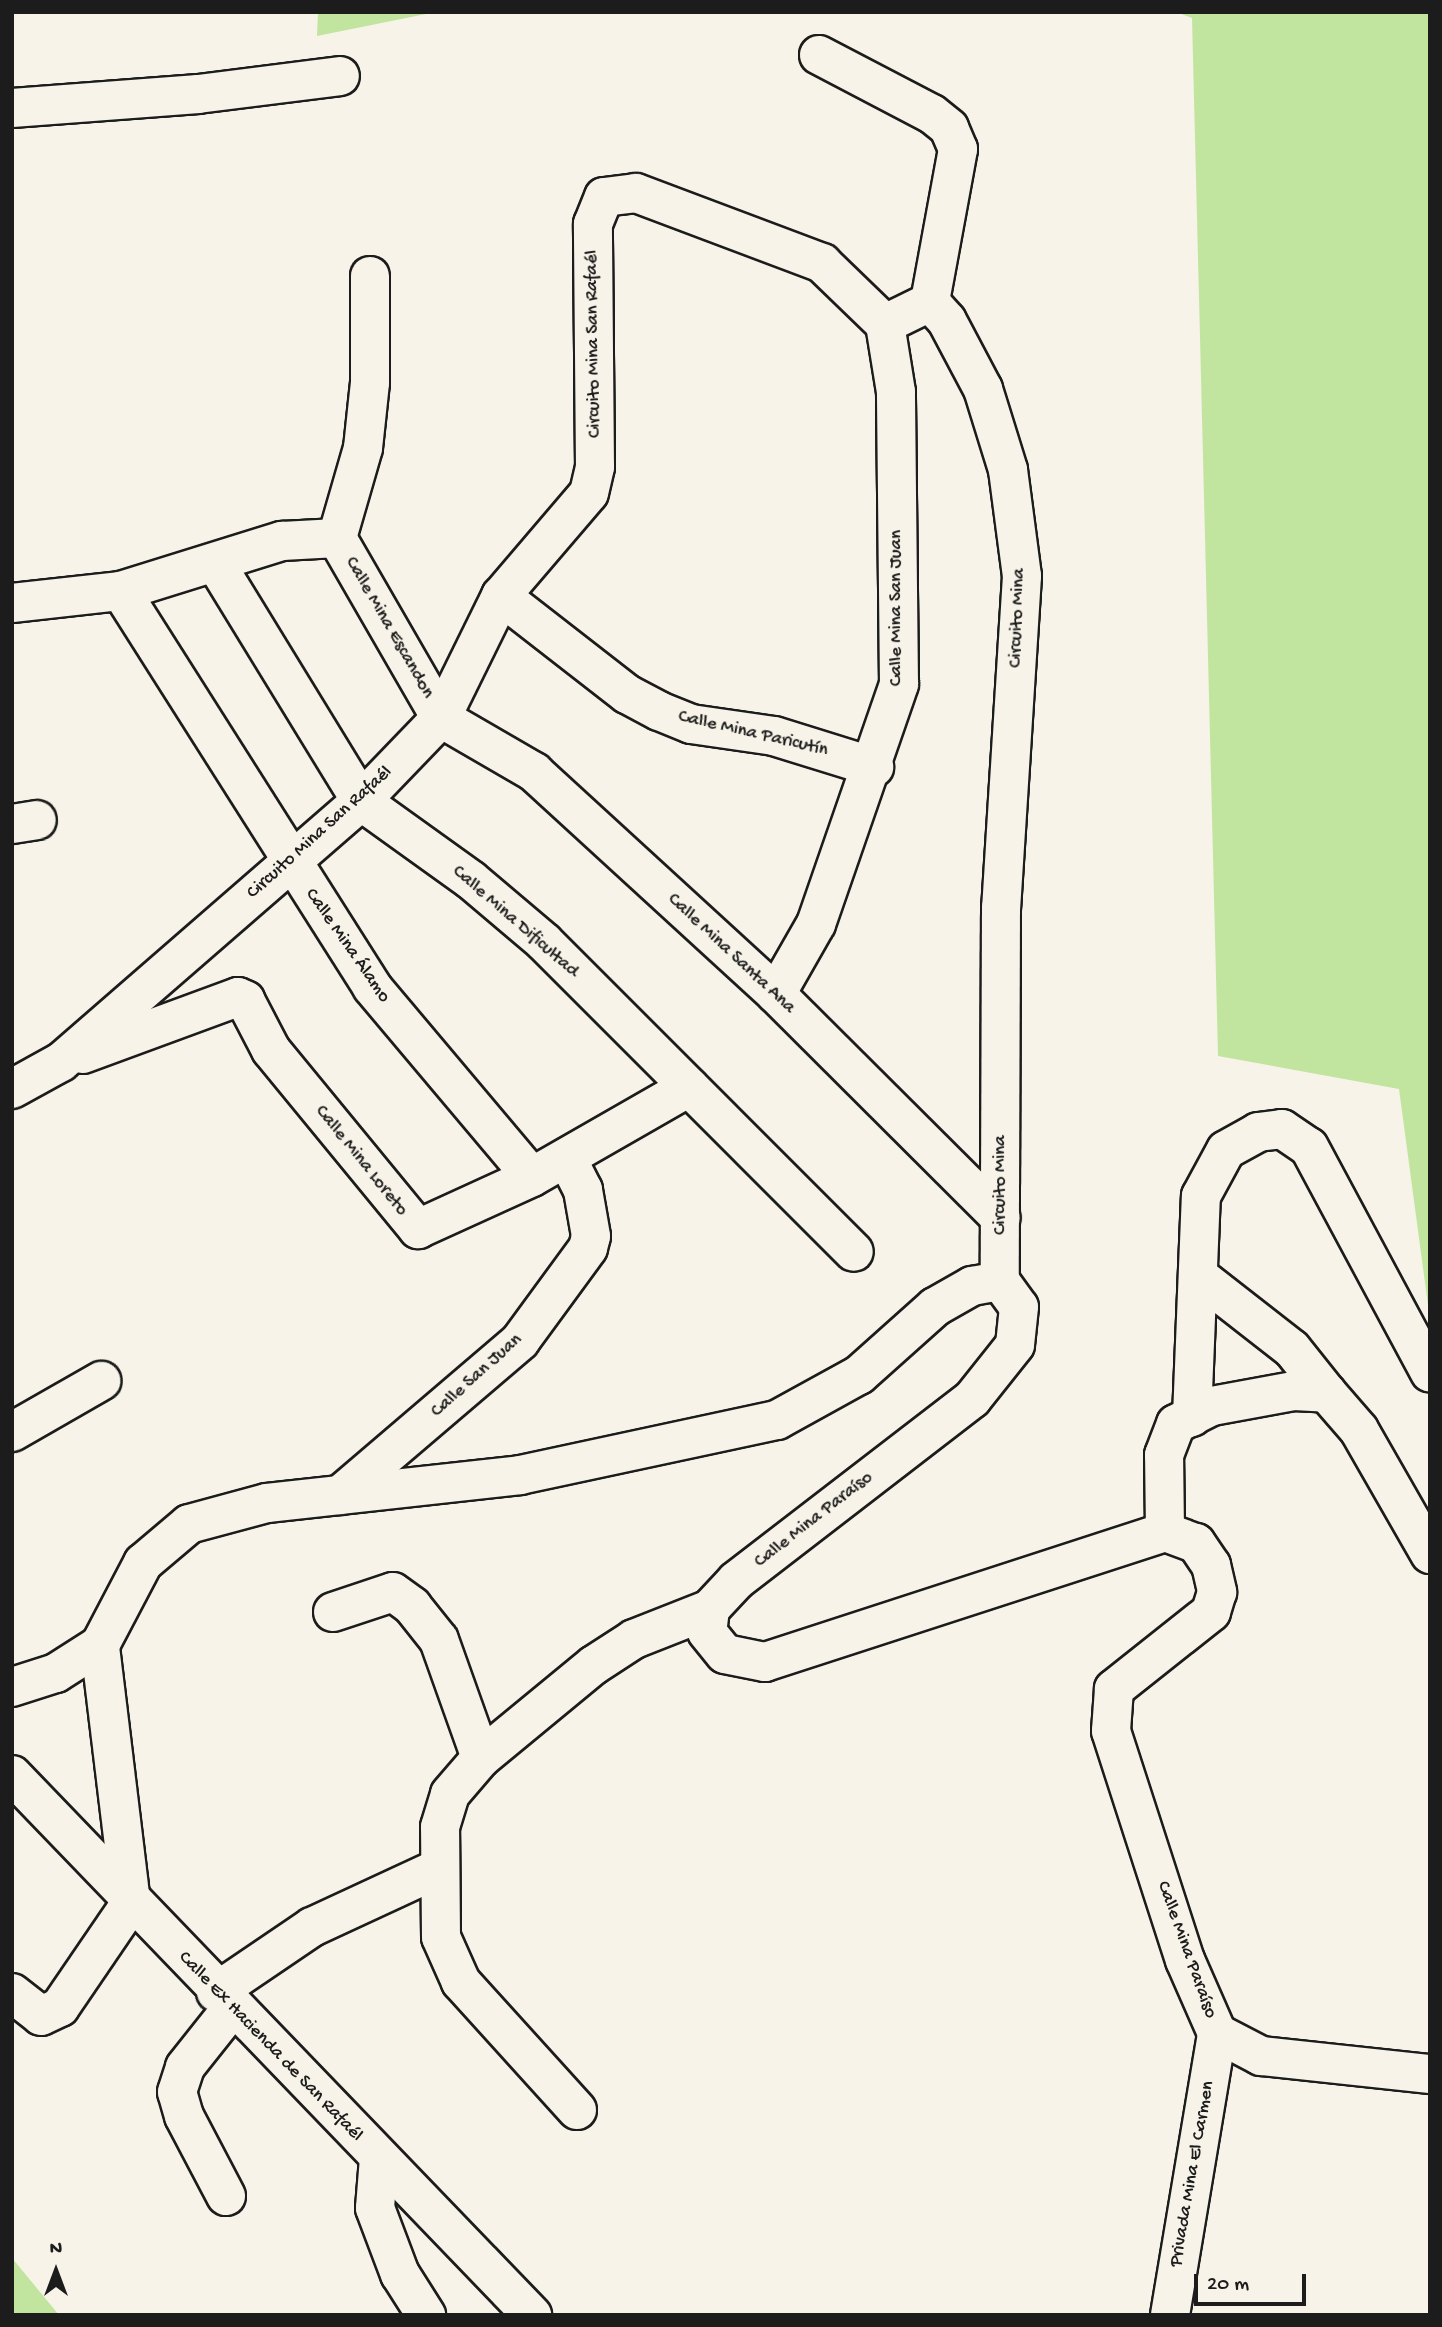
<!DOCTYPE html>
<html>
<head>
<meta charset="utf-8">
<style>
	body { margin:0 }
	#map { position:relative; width:1442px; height:2327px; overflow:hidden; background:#f7f3e8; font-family:"Gochi Hand",sans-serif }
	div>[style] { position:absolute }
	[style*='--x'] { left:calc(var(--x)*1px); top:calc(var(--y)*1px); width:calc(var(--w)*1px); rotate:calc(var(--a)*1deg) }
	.green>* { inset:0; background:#c1e59f }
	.roads { filter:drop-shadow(2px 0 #1c1c1c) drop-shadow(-2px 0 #1c1c1c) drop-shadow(0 2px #1c1c1c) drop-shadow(0 -2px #1c1c1c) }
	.minor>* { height:38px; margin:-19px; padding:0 19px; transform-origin:19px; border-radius:19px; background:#f7f3e8 }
	.major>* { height:38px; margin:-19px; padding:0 19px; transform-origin:19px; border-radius:19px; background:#f7f3e8 }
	span { translate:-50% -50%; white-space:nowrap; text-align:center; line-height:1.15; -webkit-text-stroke:7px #f7f3e8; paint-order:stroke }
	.street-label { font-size:19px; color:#1c1c1c }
	.frame { position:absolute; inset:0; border:14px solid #1c1c1c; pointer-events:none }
	.north { position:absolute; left:21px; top:2236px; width:70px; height:70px; -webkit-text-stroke:5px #f7f3e8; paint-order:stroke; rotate:0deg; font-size:19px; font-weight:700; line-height:28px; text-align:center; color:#1c1c1c }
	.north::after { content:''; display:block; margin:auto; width:24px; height:32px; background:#1c1c1c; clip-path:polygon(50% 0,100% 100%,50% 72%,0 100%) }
	.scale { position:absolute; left:1194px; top:2274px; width:112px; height:32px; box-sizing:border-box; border:4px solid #1c1c1c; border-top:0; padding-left:9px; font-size:21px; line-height:24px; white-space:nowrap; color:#1c1c1c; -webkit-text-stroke:5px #f7f3e8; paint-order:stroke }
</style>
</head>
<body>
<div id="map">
	<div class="green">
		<div style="clip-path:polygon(318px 12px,436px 12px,317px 36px)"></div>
		<div style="clip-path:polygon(1176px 12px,1430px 12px,1430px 1320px,1399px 1089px,1218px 1056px,1192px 18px)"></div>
		<div style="clip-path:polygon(12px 2258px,59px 2315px,12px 2315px)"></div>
	</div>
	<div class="roads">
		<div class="minor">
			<div style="--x:819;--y:55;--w:127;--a:27.6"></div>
			<div style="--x:932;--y:114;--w:22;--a:39"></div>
			<div style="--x:949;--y:128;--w:23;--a:67"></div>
			<div style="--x:958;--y:149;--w:156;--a:100.4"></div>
			<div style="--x:12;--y:108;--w:187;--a:-4.3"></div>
			<div style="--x:198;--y:94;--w:143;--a:-7.2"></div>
			<div style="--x:885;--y:324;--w:50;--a:-26.1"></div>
			<div style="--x:930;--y:302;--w:25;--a:48"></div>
			<div style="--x:947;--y:321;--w:77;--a:62.1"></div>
			<div style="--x:983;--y:389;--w:85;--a:72.8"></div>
			<div style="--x:1008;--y:470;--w:107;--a:82.5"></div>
			<div style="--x:1022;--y:576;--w:332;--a:93.6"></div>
			<div style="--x:1001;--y:907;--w:374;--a:90.2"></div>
			<div style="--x:337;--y:538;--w:208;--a:60"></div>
			<div style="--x:441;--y:718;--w:108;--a:30.1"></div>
			<div style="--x:534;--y:772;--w:328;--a:42.5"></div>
			<div style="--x:776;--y:994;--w:317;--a:44.9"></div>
			<div style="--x:337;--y:538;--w:94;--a:-73.9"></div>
			<div style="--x:363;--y:448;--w:65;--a:-83.9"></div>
			<div style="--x:370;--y:383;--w:107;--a:-90"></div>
			<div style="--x:216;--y:564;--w:278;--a:58.5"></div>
			<div style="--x:361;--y:801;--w:135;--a:35.7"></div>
			<div style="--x:471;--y:880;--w:96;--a:40.3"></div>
			<div style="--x:544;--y:942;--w:438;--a:45"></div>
			<div style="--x:121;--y:591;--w:469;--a:57.6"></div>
			<div style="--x:372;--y:987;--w:248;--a:49.9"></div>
			<div style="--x:501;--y:596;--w:160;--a:37.9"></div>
			<div style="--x:627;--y:694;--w:36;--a:28"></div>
			<div style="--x:659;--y:711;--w:35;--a:22"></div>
			<div style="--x:691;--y:724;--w:84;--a:8.2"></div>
			<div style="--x:774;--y:736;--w:105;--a:17.2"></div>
			<div style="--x:12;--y:603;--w:110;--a:-6.3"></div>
			<div style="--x:121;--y:591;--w:169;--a:-17.3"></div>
			<div style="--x:282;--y:541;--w:55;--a:-3.1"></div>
			<div style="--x:12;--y:824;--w:25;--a:-9"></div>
			<div style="--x:776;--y:994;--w:81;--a:-60.3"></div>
			<div style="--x:816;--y:924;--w:254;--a:-70.9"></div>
			<div style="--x:899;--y:684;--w:292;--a:-90.6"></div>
			<div style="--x:896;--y:392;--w:69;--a:-99.2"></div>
			<div style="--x:83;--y:1054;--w:165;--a:-20.2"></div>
			<div style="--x:238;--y:997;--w:8;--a:23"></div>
			<div style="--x:245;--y:1000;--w:56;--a:62.5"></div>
			<div style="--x:271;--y:1050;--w:232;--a:50.6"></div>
			<div style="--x:418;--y:1229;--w:125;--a:-24.5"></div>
			<div style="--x:532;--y:1177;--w:181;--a:-29.8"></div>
			<div style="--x:12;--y:1089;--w:56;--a:-28.9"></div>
			<div style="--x:61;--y:1062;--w:398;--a:-41"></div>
			<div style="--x:361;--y:801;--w:115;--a:-46.1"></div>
			<div style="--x:441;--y:718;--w:136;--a:-63.8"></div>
			<div style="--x:501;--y:596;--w:135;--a:-49.5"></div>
			<div style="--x:589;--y:493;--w:27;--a:-77"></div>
			<div style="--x:595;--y:467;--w:243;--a:-90.5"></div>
			<div style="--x:593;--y:224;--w:29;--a:-68"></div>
			<div style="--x:604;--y:197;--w:32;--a:-7"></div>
			<div style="--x:636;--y:193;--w:199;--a:20.6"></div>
			<div style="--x:822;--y:263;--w:88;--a:44.1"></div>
			<div style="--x:1201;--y:1278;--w:115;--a:38"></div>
			<div style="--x:1292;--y:1349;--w:56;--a:51.5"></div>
			<div style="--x:1192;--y:1417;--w:221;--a:-87.7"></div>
			<div style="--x:1201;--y:1196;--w:52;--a:-61.5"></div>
			<div style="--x:1226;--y:1150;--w:37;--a:-29"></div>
			<div style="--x:1258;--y:1132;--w:24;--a:-7"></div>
			<div style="--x:1282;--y:1129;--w:32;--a:34"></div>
			<div style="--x:1309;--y:1147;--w:256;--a:61.8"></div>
			<div style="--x:12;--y:1432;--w:103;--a:-29.8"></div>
			<div style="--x:340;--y:1495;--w:237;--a:-40.5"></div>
			<div style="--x:520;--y:1341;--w:115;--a:-53.8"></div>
			<div style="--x:588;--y:1248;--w:12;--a:-76"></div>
			<div style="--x:591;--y:1236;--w:47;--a:-99.9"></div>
			<div style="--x:583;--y:1190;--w:36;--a:-117"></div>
			<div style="--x:1165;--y:1532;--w:77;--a:-90.7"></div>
			<div style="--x:1164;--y:1455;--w:33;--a:-69"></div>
			<div style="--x:1176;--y:1424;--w:40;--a:-26.6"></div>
			<div style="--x:1212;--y:1406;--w:83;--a:-10.4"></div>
			<div style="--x:1294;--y:1391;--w:33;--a:3"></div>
			<div style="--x:1327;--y:1393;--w:49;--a:49.1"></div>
			<div style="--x:1359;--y:1430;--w:143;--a:60.2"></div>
			<div style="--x:333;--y:1612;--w:63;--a:-18.4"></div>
			<div style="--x:393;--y:1592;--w:24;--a:36"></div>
			<div style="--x:412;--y:1606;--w:43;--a:51.5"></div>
			<div style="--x:439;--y:1640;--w:125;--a:70.4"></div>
			<div style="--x:12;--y:1687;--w:46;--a:-17.7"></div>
			<div style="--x:56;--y:1673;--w:52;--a:-32.5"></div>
			<div style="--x:100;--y:1645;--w:93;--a:-62.3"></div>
			<div style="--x:143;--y:1563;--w:60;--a:-40.3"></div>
			<div style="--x:189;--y:1524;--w:81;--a:-15.1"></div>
			<div style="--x:267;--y:1503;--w:255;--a:-6.3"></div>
			<div style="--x:520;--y:1475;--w:263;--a:-12.1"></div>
			<div style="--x:777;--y:1420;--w:94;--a:-28.8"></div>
			<div style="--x:859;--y:1375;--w:102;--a:-41.8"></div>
			<div style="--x:935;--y:1307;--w:43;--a:-29.6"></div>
			<div style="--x:972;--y:1286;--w:28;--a:-10"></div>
			<div style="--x:1000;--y:1281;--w:32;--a:54"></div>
			<div style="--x:1019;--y:1307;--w:38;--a:96"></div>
			<div style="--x:1015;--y:1345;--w:69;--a:128.5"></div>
			<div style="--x:972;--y:1399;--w:298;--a:142.4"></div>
			<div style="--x:736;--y:1581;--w:38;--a:133"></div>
			<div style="--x:710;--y:1609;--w:23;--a:97"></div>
			<div style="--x:707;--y:1632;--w:28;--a:51"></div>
			<div style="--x:725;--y:1654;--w:41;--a:11.3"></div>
			<div style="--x:765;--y:1662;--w:421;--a:-18"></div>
			<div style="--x:1165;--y:1532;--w:33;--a:20"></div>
			<div style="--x:1196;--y:1543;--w:27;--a:56"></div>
			<div style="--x:1211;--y:1565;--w:28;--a:77"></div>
			<div style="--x:1217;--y:1592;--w:21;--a:107"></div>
			<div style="--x:1211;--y:1612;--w:124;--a:141.6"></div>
			<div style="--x:1114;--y:1689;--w:42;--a:94.1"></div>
			<div style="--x:1111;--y:1731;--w:241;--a:72.1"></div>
			<div style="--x:1185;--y:1960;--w:80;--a:66.3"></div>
			<div style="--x:1217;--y:2033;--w:50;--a:27.6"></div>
			<div style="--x:1261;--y:2056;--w:170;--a:6.1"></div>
			<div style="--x:216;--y:1992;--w:116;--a:-34.1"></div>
			<div style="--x:312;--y:1927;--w:138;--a:-24.9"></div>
			<div style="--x:12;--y:1993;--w:37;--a:38"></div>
			<div style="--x:41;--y:2016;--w:21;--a:-25"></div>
			<div style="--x:60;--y:2007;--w:126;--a:-55.7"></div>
			<div style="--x:131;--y:1903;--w:260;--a:-96.9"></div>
			<div style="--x:577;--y:2110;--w:173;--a:-132.2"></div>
			<div style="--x:461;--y:1982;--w:49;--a:-114"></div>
			<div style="--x:441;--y:1937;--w:110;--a:-90.5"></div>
			<div style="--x:440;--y:1827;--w:34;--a:-73"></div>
			<div style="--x:450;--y:1794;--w:48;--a:-49.3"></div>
			<div style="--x:481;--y:1758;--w:146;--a:-39.5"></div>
			<div style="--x:594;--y:1665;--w:48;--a:-33"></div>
			<div style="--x:634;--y:1639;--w:82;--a:-21.5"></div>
			<div style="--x:379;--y:2158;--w:50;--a:94.6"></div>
			<div style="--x:375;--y:2208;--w:71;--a:69.3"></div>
			<div style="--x:400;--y:2274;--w:49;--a:57.6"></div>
			<div style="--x:226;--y:2196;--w:90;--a:-117.7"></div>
			<div style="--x:184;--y:2116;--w:25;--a:-106"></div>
			<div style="--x:177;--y:2092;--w:26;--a:-72"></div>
			<div style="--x:185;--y:2067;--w:75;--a:-51.5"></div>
			<div style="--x:1170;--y:2315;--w:286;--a:-80.5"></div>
		</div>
		<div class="major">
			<div style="--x:12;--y:1775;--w:750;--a:46.08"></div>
		</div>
	</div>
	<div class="street-label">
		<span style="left:594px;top:344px;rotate:-91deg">Circuito Mina San Rafaél</span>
		<span style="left:897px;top:608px;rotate:-90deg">Calle Mina San Juan</span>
		<span style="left:1018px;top:618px;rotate:-88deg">Circuito Mina</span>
		<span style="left:389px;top:628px;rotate:60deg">Calle Mina Escandon</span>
		<span style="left:753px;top:734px;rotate:13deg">Calle Mina Paricutín</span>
		<span style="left:320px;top:833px;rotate:-42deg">Circuito Mina San Rafaél</span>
		<span style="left:515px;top:922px;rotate:41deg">Calle Mina Dificultad</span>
		<span style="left:347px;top:946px;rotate:55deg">Calle Mina Álamo</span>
		<span style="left:731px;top:954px;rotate:43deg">Calle Mina Santa Ana</span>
		<span style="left:361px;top:1161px;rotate:51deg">Calle Mina Loreto</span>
		<span style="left:1001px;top:1185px;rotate:-90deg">Circuito Mina</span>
		<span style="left:477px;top:1376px;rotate:-42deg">Calle San Juan</span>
		<span style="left:814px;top:1520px;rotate:-38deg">Calle Mina Paraíso</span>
		<span style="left:1186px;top:1950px;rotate:70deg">Calle Mina Paraíso</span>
		<span style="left:270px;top:2047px;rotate:46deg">Calle Ex Hacienda de San Rafaél</span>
		<span style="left:1193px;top:2174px;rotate:-80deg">Privada Mina El Carmen</span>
	</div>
	<div class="frame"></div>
	<div class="north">N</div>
	<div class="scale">20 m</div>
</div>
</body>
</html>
